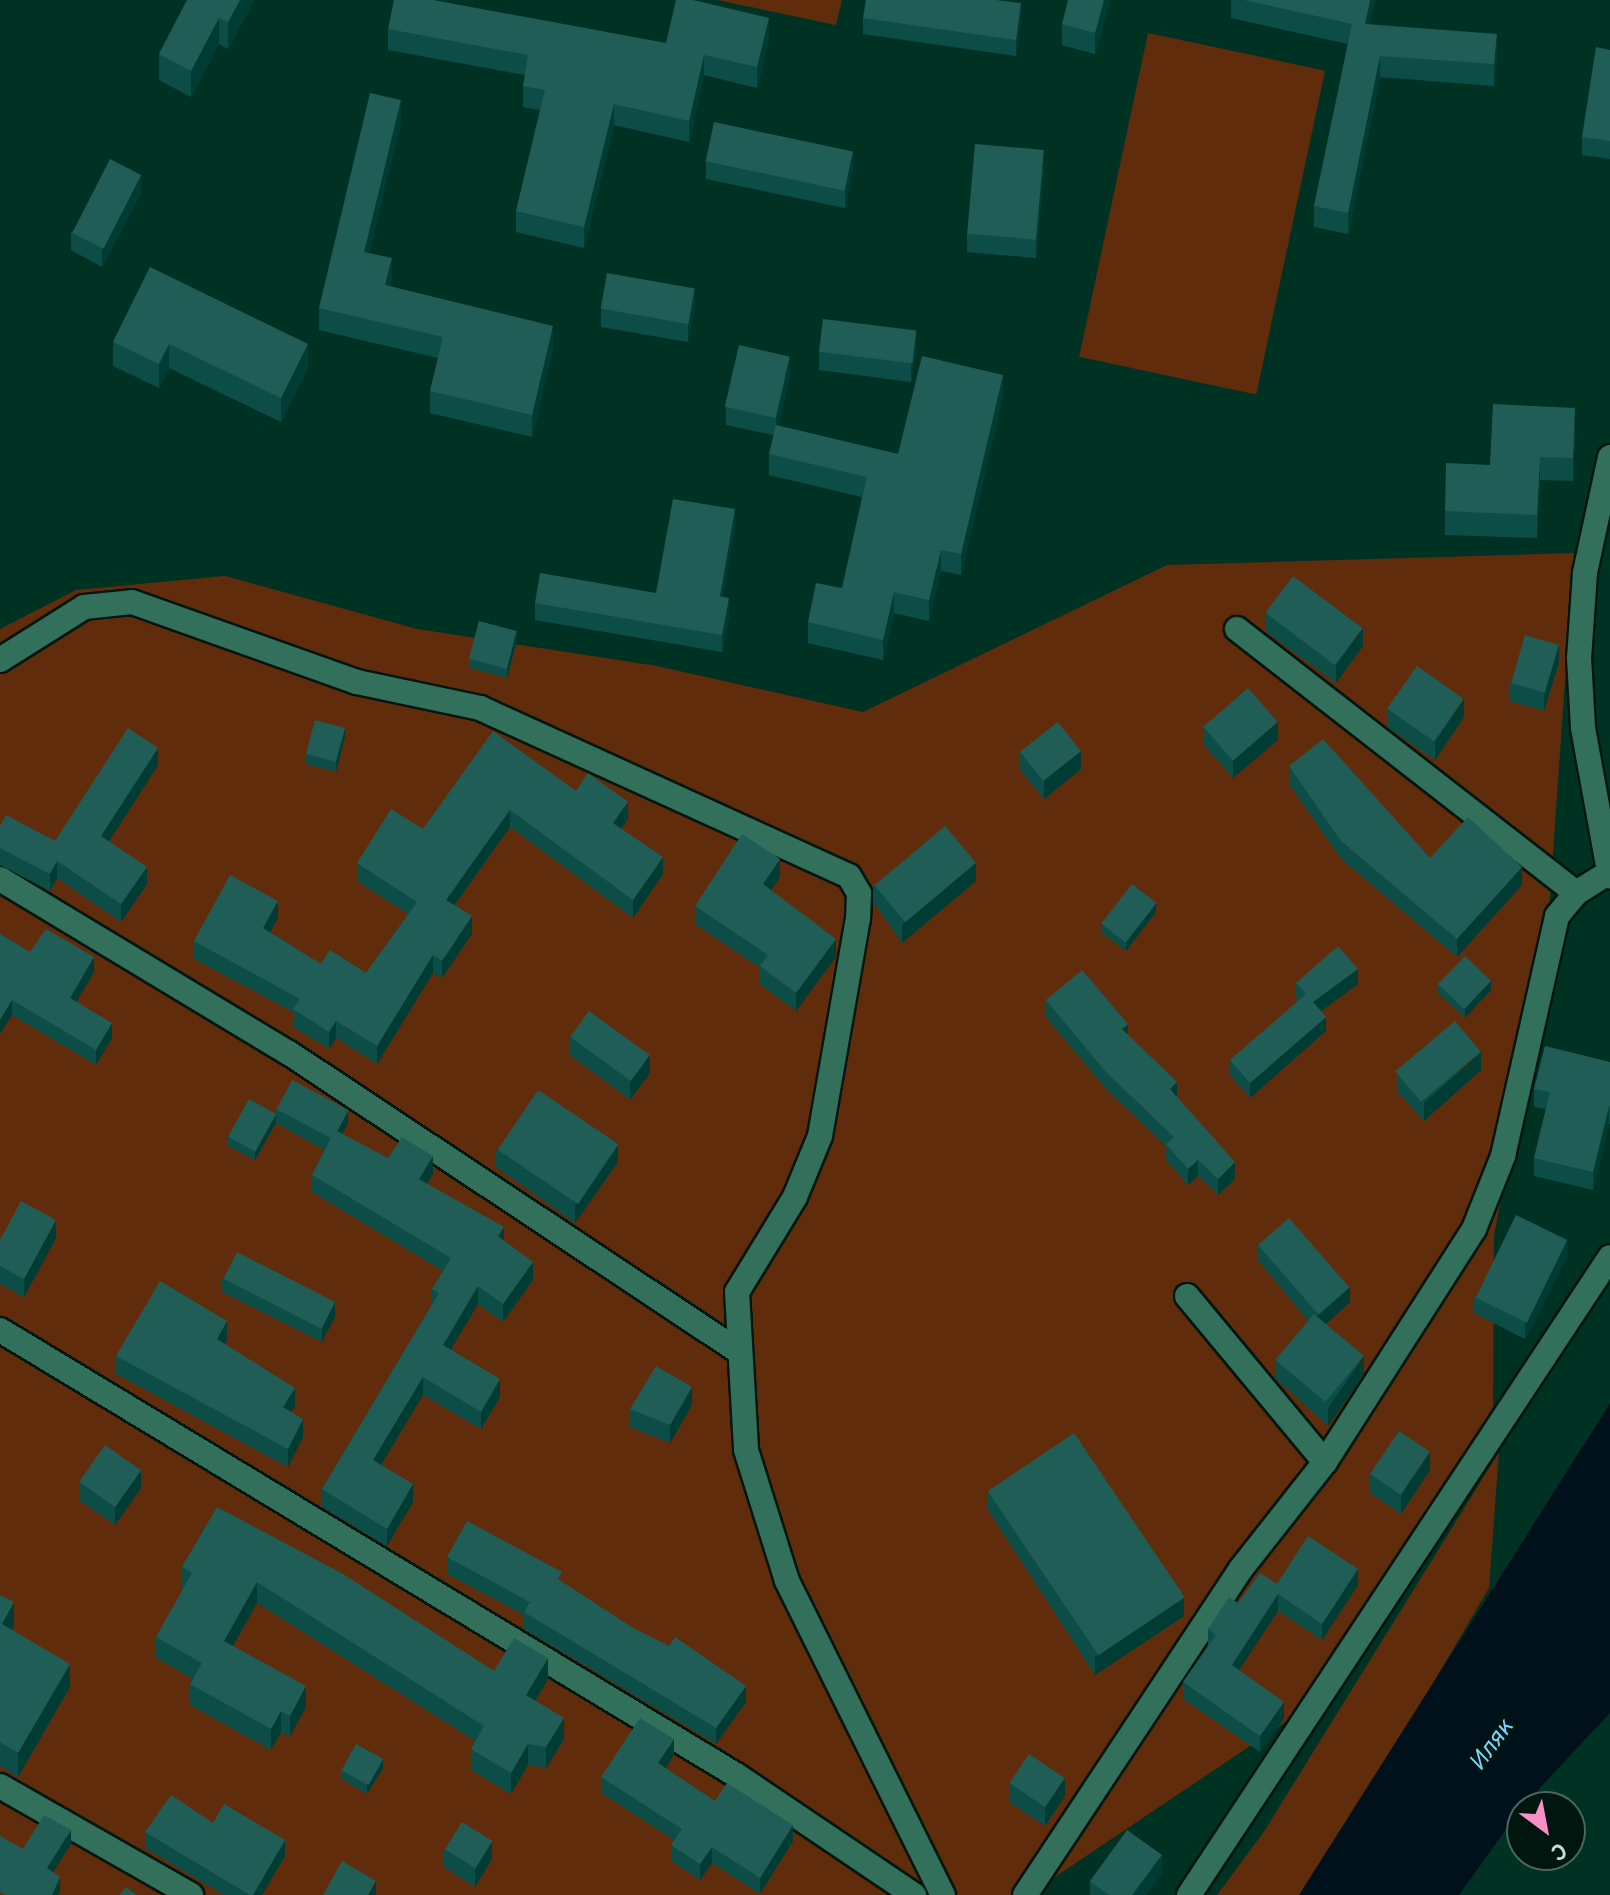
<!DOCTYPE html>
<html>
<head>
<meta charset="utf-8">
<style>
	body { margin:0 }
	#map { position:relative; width:1610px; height:1895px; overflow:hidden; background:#003224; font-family:Overpass,sans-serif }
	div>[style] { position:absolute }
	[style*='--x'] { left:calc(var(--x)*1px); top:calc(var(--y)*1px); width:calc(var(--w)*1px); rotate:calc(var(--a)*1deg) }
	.green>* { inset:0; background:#602c0c; transform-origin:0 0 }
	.water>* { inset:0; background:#00111b }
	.roads { filter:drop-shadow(2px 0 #04160f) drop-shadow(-2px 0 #04160f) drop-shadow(0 2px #04160f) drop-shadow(0 -2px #04160f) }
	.minor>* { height:24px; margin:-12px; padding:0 12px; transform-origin:12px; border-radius:12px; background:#33705c }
	.wall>* { inset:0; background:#0d4d48 }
	.shaded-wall>* { inset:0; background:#003c34 }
	.building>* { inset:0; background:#215d57; transform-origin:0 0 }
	span { translate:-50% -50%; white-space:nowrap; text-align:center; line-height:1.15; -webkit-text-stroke:7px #00160f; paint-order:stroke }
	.water-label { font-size:24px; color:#7ad4fc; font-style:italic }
	.north { position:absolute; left:1506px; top:1791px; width:80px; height:80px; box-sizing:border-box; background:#00160f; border:2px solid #4d665d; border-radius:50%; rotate:148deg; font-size:22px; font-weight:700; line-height:32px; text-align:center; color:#c0ded2 }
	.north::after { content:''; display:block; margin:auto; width:28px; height:36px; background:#fa8fc6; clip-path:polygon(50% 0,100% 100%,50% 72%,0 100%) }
</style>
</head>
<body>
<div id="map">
	<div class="green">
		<div style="clip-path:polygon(717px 0,842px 0,836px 25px)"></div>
		<div style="left:1148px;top:33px;width:181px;height:331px;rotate:12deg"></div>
		<div style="clip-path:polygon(1574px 553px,1544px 981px,1494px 1235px,1493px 1410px,1317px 1701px,1028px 1895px,0 1895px,0 629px,76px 590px,225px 576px,417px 629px,657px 666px,863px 712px,1167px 565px)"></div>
		<div style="clip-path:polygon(1499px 1452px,1489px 1588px,1360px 1807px,1299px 1895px,1217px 1895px,1263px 1833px)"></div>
	</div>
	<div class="water">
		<div style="clip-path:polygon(1610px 1403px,1610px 1713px,1522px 1807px,1459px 1895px,1299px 1895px)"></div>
	</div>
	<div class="roads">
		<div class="minor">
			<div style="--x:1610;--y:457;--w:119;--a:102.2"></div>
			<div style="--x:1585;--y:573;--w:85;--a:94"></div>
			<div style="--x:1579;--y:658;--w:70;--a:86.7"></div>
			<div style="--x:1583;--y:728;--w:151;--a:79.7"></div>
			<div style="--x:1237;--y:629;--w:430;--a:37.9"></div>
			<div style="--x:0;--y:660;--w:99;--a:-32.2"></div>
			<div style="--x:84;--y:607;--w:48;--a:-5.9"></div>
			<div style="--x:132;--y:602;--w:239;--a:19.6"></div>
			<div style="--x:357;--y:682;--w:126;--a:11.9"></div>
			<div style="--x:480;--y:708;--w:405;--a:24.5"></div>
			<div style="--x:849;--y:876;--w:20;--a:60"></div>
			<div style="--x:859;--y:893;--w:25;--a:92"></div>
			<div style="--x:858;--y:918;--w:221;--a:99.9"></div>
			<div style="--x:820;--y:1136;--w:66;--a:112.3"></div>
			<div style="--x:795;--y:1197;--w:111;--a:121.4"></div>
			<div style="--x:737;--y:1292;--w:158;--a:86.7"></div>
			<div style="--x:746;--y:1450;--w:137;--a:72.6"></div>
			<div style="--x:787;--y:1581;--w:351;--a:63.6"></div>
			<div style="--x:0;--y:879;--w:337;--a:31.1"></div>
			<div style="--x:289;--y:1053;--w:539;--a:33.57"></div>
			<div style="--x:1187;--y:1296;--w:216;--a:50.3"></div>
			<div style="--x:1325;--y:1462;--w:277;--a:-57.4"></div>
			<div style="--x:1474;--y:1229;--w:79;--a:-68.3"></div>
			<div style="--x:1503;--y:1156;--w:246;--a:-77.3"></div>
			<div style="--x:1557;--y:916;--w:30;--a:-50"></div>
			<div style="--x:1576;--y:893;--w:39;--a:-32"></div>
			<div style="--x:0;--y:1330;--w:860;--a:31.16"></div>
			<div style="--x:736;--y:1775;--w:215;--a:34"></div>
			<div style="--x:0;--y:1786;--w:220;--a:29.7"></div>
			<div style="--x:1025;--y:1895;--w:390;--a:-56.5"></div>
			<div style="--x:1240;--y:1570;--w:137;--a:-51.8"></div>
			<div style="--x:1189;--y:1895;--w:764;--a:-56.58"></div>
		</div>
	</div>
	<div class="wall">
		<div style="clip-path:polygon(187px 0,254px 0,228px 49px,219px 44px,191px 97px,159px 80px,159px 54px)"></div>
		<div style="clip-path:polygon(1110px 0,1095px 54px,1062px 45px,1062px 24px)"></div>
		<div style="clip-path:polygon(1231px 0,1375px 0,1369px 24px,1497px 55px,1494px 86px,1380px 77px,1348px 234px,1314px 227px,1314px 206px,1348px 44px,1231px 18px)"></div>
		<div style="clip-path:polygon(863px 18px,1021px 18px,1016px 56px,863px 34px)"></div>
		<div style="clip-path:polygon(388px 29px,666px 43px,769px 38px,757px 88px,704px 75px,689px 142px,614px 125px,584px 248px,516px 232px,516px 211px,540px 110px,523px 107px,523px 86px,525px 75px,388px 50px)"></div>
		<div style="clip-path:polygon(1610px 50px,1610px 159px,1582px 155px,1582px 137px)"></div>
		<div style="clip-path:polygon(401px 122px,369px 253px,392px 280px,390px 286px,553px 348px,532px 437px,430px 413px,430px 391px,438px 358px,319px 330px,319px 308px)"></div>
		<div style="clip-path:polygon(706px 161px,853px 169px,845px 208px,706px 179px)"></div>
		<div style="clip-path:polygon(1044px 168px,1036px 258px,967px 252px,967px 234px)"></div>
		<div style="clip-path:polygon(141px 193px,102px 267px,71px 250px,71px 232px)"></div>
		<div style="clip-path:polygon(150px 267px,308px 368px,281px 422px,169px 368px,159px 388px,113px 366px,113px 342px)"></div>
		<div style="clip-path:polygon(695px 306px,688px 342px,601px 327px,601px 309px)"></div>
		<div style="clip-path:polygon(916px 349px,911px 382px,819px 370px,819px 352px)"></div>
		<div style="clip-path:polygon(790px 375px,778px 426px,898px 454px,1003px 396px,961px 575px,941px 571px,929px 621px,894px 613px,883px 660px,808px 643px,808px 622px,842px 588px,862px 497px,769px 475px,769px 454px,774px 435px,726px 425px,726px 407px)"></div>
		<div style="clip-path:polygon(1575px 431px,1573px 481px,1540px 480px,1537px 538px,1445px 535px,1445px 511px,1490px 465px)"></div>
		<div style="clip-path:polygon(735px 526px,722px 597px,729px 615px,722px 652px,535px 620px,535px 603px,656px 593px)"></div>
		<div style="clip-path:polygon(1265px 613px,1363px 646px,1336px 683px,1265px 631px)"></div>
		<div style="clip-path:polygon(517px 640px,507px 678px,469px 668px,469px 659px)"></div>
		<div style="clip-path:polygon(1559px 663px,1544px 711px,1510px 701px,1510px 683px)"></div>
		<div style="clip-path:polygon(1387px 709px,1464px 717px,1435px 760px,1387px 727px)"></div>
		<div style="clip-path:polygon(1203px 726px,1278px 740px,1233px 778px,1203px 744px)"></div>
		<div style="clip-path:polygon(345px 737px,336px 772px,306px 764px,306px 754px)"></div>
		<div style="clip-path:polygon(1020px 752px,1081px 769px,1044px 799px,1020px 770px)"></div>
		<div style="clip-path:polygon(158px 765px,109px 841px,147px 884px,121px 922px,57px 878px,50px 891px,0 865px,0 826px,55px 841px)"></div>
		<div style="clip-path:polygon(1289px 766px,1430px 858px,1522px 885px,1457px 957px,1341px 859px,1289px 784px)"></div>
		<div style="clip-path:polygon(576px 791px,628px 819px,621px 828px,663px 874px,633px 918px,510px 827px,455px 905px,472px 934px,442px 978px,433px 973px,377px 1064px,336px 1038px,329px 1049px,293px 1027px,293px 1012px,194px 959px,194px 941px,278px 918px,270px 932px,321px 964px,366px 973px,408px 914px,357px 881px,357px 863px,423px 829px)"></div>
		<div style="clip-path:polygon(780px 877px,771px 890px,836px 957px,796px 1011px,760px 984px,760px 968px,695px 924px,695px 906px)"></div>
		<div style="clip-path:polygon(976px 881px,902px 943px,874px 903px,874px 885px)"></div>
		<div style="clip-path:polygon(1156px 912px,1126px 951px,1102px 933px,1102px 924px)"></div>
		<div style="clip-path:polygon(0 934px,30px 952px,94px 972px,76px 1002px,112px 1038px,96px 1065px,12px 1015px,0 1034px)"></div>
		<div style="clip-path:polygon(1296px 983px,1358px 984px,1321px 1011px,1326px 1031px,1250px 1098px,1230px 1075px,1230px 1060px,1299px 1001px,1296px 998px)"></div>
		<div style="clip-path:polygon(1438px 984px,1491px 990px,1465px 1018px,1438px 993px)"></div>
		<div style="clip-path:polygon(1046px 1000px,1128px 1036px,1177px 1098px,1235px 1179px,1218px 1195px,1198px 1176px,1188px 1185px,1166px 1160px,1166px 1146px,1105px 1088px,1046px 1017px)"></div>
		<div style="clip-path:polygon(570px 1037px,650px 1073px,630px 1100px,570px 1055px)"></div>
		<div style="clip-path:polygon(1610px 1062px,1610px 1124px,1609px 1124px,1593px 1190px,1534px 1176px,1534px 1158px,1546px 1109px,1534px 1107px,1534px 1089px)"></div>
		<div style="clip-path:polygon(1481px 1070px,1424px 1121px,1397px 1091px,1397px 1073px)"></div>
		<div style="clip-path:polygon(276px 1109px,348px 1124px,342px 1134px,388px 1158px,433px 1174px,427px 1184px,504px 1241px,533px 1280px,503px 1322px,478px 1304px,450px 1350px,500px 1397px,481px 1429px,423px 1395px,381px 1465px,413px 1502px,387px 1546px,322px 1507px,322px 1489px,432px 1304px,432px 1289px,443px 1271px,312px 1192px,312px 1175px,324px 1150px,276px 1123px,255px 1160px,228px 1146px,228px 1136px,276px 1114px)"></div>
		<div style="clip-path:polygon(496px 1149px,618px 1162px,575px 1223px,496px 1167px)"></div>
		<div style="clip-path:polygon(56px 1238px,24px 1297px,0 1284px,0 1240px)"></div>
		<div style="clip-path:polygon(1258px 1245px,1350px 1302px,1326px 1324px,1364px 1374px,1328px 1426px,1275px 1378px,1275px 1360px,1308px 1321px,1258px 1260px)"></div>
		<div style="clip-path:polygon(1567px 1256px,1525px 1339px,1474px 1313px,1474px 1297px)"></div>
		<div style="clip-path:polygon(222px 1278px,335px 1317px,322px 1342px,222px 1292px)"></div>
		<div style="clip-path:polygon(227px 1339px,225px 1344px,295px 1406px,291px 1412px,303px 1437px,288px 1467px,116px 1374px,116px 1356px)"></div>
		<div style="clip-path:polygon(692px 1405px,670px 1443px,630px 1427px,630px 1409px)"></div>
		<div style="clip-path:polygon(1430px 1470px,1401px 1514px,1369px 1492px,1369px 1474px)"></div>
		<div style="clip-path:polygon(80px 1483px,141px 1488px,115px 1525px,80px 1501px)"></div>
		<div style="clip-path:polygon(988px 1492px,1184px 1616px,1095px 1675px,988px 1510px)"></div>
		<div style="clip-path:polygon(217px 1507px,494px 1671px,548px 1679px,535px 1701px,564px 1739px,546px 1768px,528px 1765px,511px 1794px,471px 1770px,471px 1749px,475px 1741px,257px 1603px,233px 1646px,306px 1707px,290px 1736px,281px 1732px,271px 1750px,190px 1705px,190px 1684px,193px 1679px,156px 1658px,156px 1637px,183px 1589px,182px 1588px,182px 1567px)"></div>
		<div style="clip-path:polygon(447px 1557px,562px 1582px,746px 1702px,716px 1744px,524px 1629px,524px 1615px,447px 1574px)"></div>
		<div style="clip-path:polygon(1277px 1584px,1358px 1585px,1322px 1640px,1278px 1611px,1239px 1670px,1284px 1718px,1260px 1752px,1183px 1699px,1183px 1682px,1208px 1646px,1208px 1629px)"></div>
		<div style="clip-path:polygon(0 1595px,14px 1626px,12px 1630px,70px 1687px,18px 1777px,0 1766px)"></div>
		<div style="clip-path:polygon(674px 1755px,665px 1768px,715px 1801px,793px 1841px,760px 1894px,712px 1863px,700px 1880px,671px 1861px,671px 1845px,674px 1840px,601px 1793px,601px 1777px)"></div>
		<div style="clip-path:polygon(383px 1768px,367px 1794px,341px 1779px,341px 1770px)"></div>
		<div style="clip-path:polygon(1009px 1783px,1065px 1796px,1045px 1826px,1009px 1802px)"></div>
		<div style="clip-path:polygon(213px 1823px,285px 1856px,262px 1895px,224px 1895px,145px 1848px,145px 1832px)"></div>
		<div style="clip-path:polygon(444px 1849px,492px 1859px,475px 1887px,444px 1867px)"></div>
		<div style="clip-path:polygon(1162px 1873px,1146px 1895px,1090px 1895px,1090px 1881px)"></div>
	</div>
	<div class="shaded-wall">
		<div style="clip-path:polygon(240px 0,254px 0,228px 49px,228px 22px)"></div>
		<div style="clip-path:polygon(1104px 0,1110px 0,1095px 54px,1095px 33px)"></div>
		<div style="clip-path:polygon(1370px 0,1375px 0,1365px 45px,1365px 24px)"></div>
		<div style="clip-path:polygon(1021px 3px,1021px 18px,1016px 56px,1016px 40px)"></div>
		<div style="clip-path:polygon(219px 18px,219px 44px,191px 97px,191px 71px)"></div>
		<div style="clip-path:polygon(769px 18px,769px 38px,757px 88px,757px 67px)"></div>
		<div style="clip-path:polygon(1497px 34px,1497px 55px,1494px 86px,1494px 64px)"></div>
		<div style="clip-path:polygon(704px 55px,704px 75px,689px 142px,689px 121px)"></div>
		<div style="clip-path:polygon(1380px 56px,1380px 77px,1348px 234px,1348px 213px)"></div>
		<div style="clip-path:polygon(401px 100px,401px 122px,364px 274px,364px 252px)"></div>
		<div style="clip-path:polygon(614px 104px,614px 125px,584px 248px,584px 227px)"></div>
		<div style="clip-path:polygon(1044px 150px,1044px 168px,1036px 258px,1036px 240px)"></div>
		<div style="clip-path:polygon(853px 151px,853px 169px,845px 208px,845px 190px)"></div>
		<div style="clip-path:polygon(141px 175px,141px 193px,102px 267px,102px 249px)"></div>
		<div style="clip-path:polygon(392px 258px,392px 280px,385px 307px,385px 285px)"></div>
		<div style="clip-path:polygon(695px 288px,695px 306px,688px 342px,688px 324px)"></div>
		<div style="clip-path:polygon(553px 326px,553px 348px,532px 437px,532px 415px)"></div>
		<div style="clip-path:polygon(916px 331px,916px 349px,911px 382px,911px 364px)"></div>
		<div style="clip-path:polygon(169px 344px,169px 368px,159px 388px,159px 364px)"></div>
		<div style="clip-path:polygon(308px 344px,308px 368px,281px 422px,281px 398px)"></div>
		<div style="clip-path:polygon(790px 357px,790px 375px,776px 436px,776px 418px)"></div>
		<div style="clip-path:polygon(1003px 375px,1003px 396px,961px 575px,961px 554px)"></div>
		<div style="clip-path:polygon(1575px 408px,1575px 431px,1573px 481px,1573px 458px)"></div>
		<div style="clip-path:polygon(1540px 457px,1540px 480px,1537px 538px,1537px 515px)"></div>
		<div style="clip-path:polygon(735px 509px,735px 526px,720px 613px,720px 596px)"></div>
		<div style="clip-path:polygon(941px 550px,941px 571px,929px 621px,929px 600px)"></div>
		<div style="clip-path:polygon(894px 592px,894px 613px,883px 660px,883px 640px)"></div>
		<div style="clip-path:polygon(729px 598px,729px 615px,722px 652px,722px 635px)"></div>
		<div style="clip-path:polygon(1363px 628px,1363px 646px,1336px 683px,1336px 665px)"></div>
		<div style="clip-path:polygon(517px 631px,517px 640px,507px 678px,507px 669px)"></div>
		<div style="clip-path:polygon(1559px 645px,1559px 663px,1544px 711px,1544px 693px)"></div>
		<div style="clip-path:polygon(1464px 699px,1464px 717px,1435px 760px,1435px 742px)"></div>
		<div style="clip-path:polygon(1278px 722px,1278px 740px,1233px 778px,1233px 760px)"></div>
		<div style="clip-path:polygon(345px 728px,345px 737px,336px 772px,336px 762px)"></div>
		<div style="clip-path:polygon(158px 748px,158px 765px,101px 854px,101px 836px)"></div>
		<div style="clip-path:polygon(1081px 751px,1081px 769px,1044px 799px,1044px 781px)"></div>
		<div style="clip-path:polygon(628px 802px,628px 819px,613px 840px,613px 823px)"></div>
		<div style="clip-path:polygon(510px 810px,510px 827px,446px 917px,446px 900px)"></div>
		<div style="clip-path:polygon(663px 857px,663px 874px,633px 918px,633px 900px)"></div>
		<div style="clip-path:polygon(780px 859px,780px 877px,763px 903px,763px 884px)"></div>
		<div style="clip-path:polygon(57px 861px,57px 878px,50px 891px,50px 874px)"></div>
		<div style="clip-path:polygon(976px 863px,976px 881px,902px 943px,902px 925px)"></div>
		<div style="clip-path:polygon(147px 867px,147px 884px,121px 922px,121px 904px)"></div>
		<div style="clip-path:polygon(1522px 867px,1522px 885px,1457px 957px,1457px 939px)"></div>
		<div style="clip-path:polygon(278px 901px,278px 918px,263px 945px,263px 928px)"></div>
		<div style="clip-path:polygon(1156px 903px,1156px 912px,1126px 951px,1126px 942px)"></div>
		<div style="clip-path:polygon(472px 916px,472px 934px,442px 978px,442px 961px)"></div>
		<div style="clip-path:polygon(836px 939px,836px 957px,796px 1011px,796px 993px)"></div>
		<div style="clip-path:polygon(433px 955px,433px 973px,377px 1064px,377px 1046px)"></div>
		<div style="clip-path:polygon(94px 957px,94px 972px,70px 1013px,70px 998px)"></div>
		<div style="clip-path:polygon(1358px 969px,1358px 984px,1313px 1017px,1313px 1002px)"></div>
		<div style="clip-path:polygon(1491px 981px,1491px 990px,1465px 1018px,1465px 1009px)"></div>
		<div style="clip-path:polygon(12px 1000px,12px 1015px,0 1034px,0 1020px)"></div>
		<div style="clip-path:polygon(1326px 1017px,1326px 1031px,1250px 1098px,1250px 1083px)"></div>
		<div style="clip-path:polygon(336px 1021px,336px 1038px,329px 1049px,329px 1032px)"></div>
		<div style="clip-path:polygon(112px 1023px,112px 1038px,96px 1065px,96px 1050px)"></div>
		<div style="clip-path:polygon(1128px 1024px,1128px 1040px,1122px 1029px)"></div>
		<div style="clip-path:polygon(1481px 1052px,1481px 1070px,1424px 1121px,1424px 1103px)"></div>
		<div style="clip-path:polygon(650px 1055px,650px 1073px,630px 1100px,630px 1082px)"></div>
		<div style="clip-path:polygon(1177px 1082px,1177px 1098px,1170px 1089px)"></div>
		<div style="clip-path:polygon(1609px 1106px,1609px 1124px,1593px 1190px,1593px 1172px)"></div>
		<div style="clip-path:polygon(348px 1110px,348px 1124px,331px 1154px,331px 1139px)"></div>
		<div style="clip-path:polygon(276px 1114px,276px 1123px,255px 1160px,255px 1151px)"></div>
		<div style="clip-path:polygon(618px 1144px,618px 1162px,575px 1223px,575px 1205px)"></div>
		<div style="clip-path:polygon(433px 1156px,433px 1174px,419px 1197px,419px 1179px)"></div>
		<div style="clip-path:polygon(1198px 1160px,1198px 1176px,1188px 1185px,1188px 1169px)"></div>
		<div style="clip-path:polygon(1235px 1162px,1235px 1179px,1218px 1195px,1218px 1179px)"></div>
		<div style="clip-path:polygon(56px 1220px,56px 1238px,24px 1297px,24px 1279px)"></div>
		<div style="clip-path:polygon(504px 1227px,504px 1244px,498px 1236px)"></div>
		<div style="clip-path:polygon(1567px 1240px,1567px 1256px,1525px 1339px,1525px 1323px)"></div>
		<div style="clip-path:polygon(533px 1262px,533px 1280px,503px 1322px,503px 1304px)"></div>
		<div style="clip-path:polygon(478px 1286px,478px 1304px,443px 1363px,443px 1345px)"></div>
		<div style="clip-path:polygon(1350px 1287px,1350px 1302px,1317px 1332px,1317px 1317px)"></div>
		<div style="clip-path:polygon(335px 1303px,335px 1317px,322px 1342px,322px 1328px)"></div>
		<div style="clip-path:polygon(227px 1321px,227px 1339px,217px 1357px,217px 1339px)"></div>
		<div style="clip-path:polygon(1364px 1356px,1364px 1374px,1328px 1426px,1328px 1408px)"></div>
		<div style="clip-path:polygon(423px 1377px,423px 1395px,373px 1478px,373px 1460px)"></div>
		<div style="clip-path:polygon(500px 1379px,500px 1397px,481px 1429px,481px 1412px)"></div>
		<div style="clip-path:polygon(692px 1387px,692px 1405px,670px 1443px,670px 1425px)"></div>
		<div style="clip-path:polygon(295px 1388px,295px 1406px,283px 1425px,283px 1407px)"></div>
		<div style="clip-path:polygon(303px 1419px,303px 1437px,288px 1467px,288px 1449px)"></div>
		<div style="clip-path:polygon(1430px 1452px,1430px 1470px,1401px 1514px,1401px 1495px)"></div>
		<div style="clip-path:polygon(141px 1470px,141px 1488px,115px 1525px,115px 1507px)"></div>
		<div style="clip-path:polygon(413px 1484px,413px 1502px,387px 1546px,387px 1529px)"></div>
		<div style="clip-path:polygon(1358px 1569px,1358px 1585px,1322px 1640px,1322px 1624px)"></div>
		<div style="clip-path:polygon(257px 1582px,257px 1603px,224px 1662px,224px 1641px)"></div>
		<div style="clip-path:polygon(1278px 1594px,1278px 1611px,1232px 1681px,1232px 1665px)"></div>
		<div style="clip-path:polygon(1184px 1598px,1184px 1616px,1095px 1675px,1095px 1657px)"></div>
		<div style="clip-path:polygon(14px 1602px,14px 1626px,2px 1648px,2px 1624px)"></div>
		<div style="clip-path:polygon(548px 1658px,548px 1679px,526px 1716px,526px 1695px)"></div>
		<div style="clip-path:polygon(70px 1664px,70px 1687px,18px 1777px,18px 1753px)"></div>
		<div style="clip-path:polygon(306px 1686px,306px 1707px,290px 1736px,290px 1716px)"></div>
		<div style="clip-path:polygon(746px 1686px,746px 1702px,716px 1744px,716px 1728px)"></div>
		<div style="clip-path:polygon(1284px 1702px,1284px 1718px,1260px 1752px,1260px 1736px)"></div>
		<div style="clip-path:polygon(281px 1711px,281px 1732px,271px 1750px,271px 1729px)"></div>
		<div style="clip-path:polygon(564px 1718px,564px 1739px,546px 1768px,546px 1747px)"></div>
		<div style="clip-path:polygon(674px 1739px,674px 1755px,658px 1780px,658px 1763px)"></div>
		<div style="clip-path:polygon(528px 1744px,528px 1765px,511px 1794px,511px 1773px)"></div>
		<div style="clip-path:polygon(383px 1759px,383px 1768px,367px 1794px,367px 1785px)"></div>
		<div style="clip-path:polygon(1065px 1778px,1065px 1796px,1045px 1826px,1045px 1808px)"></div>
		<div style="clip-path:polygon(793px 1825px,793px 1841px,760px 1894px,760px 1878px)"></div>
		<div style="clip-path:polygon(71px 1830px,71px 1844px,47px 1882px,47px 1868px)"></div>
		<div style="clip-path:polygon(285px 1840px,285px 1856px,262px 1895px,253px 1895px)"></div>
		<div style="clip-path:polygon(492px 1841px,492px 1859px,475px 1887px,475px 1869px)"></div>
		<div style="clip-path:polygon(712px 1847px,712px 1863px,700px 1880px,700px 1864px)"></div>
		<div style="clip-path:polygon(1162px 1855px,1162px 1873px,1146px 1895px,1132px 1895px)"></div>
		<div style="clip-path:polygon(60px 1877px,60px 1891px,58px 1895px,52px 1895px)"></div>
		<div style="clip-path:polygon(376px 1881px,376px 1895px,368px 1895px)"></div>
	</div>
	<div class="building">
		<div style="clip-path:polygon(187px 0,240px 0,228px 22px,219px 18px,191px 71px,159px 54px)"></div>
		<div style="clip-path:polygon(394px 0,433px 0,666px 43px,676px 0,693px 0,769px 18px,757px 67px,704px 55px,689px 121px,614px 104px,584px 227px,516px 211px,545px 90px,523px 86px,528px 55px,388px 29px)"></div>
		<div style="clip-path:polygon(866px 0,996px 0,1021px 3px,1016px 40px,863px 18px)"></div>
		<div style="clip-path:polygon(1068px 0,1104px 0,1095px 33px,1062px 24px)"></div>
		<div style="clip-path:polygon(1244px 0,1370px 0,1365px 24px,1497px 34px,1494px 64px,1380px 56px,1348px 213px,1314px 206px,1352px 24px)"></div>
		<div style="clip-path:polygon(1596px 47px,1610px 50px,1610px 141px,1582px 137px)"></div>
		<div style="clip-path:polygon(370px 93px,401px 100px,364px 252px,392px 258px,385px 285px,553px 326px,532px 415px,430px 391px,443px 337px,319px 308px)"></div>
		<div style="left:714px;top:122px;width:142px;height:40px;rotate:12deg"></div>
		<div style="left:975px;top:144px;width:69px;height:90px;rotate:5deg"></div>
		<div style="left:110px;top:159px;width:35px;height:83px;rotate:27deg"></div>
		<div style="clip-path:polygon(150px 267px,308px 344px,281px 398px,169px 344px,159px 364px,113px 342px)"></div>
		<div style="left:607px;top:273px;width:89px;height:36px;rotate:10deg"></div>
		<div style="left:823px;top:319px;width:94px;height:33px;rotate:7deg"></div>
		<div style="left:739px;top:345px;width:52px;height:63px;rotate:13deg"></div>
		<div style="clip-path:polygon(922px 356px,1003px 375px,961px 554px,941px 550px,929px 600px,894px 592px,883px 640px,808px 622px,816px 583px,842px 588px,867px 477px,769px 454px,776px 425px,898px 454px)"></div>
		<div style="clip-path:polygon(1493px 404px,1575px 408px,1573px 458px,1540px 457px,1537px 515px,1445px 511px,1446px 463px,1490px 465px)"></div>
		<div style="clip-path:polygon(673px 499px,735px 509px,720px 596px,729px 598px,722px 635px,535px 603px,540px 573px,656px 593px)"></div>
		<div style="left:1293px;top:576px;width:87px;height:46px;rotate:37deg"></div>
		<div style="left:479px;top:621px;width:39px;height:39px;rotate:15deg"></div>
		<div style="left:1525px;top:635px;width:35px;height:50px;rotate:16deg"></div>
		<div style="left:1417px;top:666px;width:57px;height:52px;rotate:35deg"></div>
		<div style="left:1248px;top:688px;width:45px;height:59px;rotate:49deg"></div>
		<div style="left:315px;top:720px;width:31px;height:35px;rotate:15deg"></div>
		<div style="left:1058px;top:722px;width:37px;height:48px;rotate:52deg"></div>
		<div style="clip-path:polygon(128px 728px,158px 748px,101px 836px,147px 867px,121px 904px,57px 861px,50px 874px,0 848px,0 826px,6px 815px,55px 841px)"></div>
		<div style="clip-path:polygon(493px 731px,576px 791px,588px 773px,628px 802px,613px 823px,663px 857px,633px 900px,510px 810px,446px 900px,472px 916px,442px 961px,433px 955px,377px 1046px,336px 1021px,329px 1032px,293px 1009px,300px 999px,194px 941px,230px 875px,278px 901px,263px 928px,321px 964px,330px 950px,366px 973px,417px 902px,357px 863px,391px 809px,423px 829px)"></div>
		<div style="clip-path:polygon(1323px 739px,1430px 858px,1468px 817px,1522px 867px,1457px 939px,1341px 841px,1289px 766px)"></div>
		<div style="left:945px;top:826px;width:48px;height:92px;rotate:50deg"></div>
		<div style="clip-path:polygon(742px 834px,780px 859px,763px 884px,836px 939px,796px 993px,760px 966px,768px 955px,695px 906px)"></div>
		<div style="left:1132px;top:884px;width:31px;height:50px;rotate:38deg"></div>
		<div style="clip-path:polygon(46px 929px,94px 957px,70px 998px,112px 1023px,96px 1050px,12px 1000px,0 1020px,0 934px,30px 952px)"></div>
		<div style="clip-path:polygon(1338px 946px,1358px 969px,1313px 1002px,1326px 1017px,1250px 1083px,1230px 1060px,1306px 994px,1296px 983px)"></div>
		<div style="left:1465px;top:956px;width:36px;height:39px;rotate:44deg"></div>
		<div style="clip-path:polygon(1082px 970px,1128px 1024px,1122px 1029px,1177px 1082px,1170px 1089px,1235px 1162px,1218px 1179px,1198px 1160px,1188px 1169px,1166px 1144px,1174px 1137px,1105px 1071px,1046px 1000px)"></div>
		<div style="left:589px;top:1011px;width:75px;height:32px;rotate:36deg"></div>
		<div style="left:1455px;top:1021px;width:40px;height:78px;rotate:50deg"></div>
		<div style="clip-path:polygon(1545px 1046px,1610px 1062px,1610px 1106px,1609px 1106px,1593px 1172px,1534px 1158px,1550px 1092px,1534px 1089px)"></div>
		<div style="left:292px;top:1080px;width:64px;height:33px;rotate:28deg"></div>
		<div style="left:538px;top:1090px;width:97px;height:72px;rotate:34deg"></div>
		<div style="left:249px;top:1099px;width:31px;height:43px;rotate:29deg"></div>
		<div style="clip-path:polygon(335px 1130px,388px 1158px,402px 1137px,433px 1156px,419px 1179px,504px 1227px,498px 1236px,533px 1262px,503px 1304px,478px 1286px,443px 1345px,500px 1379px,481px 1412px,423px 1377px,373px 1460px,413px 1484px,387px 1529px,322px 1489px,439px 1293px,432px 1289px,451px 1258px,312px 1175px)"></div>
		<div style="clip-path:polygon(21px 1201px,56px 1220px,24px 1279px,0 1266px,0 1240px)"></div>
		<div style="left:1516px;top:1215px;width:57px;height:92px;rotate:26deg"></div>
		<div style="left:1289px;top:1218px;width:92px;height:41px;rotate:49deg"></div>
		<div style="left:237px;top:1252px;width:110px;height:30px;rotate:27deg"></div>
		<div style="clip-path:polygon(160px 1281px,227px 1321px,217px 1339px,295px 1388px,283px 1407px,303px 1419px,288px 1449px,116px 1356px)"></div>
		<div style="left:1314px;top:1314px;width:65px;height:60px;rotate:40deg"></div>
		<div style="clip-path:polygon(656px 1366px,692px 1387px,670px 1425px,630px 1409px)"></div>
		<div style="left:1399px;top:1431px;width:37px;height:52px;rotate:34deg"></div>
		<div style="left:1074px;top:1433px;width:198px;height:104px;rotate:56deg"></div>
		<div style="left:105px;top:1445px;width:44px;height:45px;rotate:35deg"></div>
		<div style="clip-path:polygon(217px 1507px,343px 1574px,494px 1671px,514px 1638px,548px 1658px,526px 1695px,564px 1718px,546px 1747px,528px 1744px,511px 1773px,471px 1749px,484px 1726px,257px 1582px,224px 1641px,306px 1686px,290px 1716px,281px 1711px,271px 1729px,190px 1684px,202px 1663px,156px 1637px,192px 1573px,182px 1567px)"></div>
		<div style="clip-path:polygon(467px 1521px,562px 1572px,558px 1579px,633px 1628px,669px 1646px,675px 1637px,746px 1686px,716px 1728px,524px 1612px,530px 1602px,447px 1557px)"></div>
		<div style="clip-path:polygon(1308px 1536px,1358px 1569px,1322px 1624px,1278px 1594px,1232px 1665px,1284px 1702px,1260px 1736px,1183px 1682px,1216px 1635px,1208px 1629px,1229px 1597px,1238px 1603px,1260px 1573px,1277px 1584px)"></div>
		<div style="clip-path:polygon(0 1595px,14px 1602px,2px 1624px,70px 1664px,18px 1753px,0 1742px)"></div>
		<div style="clip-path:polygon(640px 1718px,674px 1739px,658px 1763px,715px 1801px,727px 1783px,793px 1825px,760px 1878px,712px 1847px,700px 1864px,671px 1845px,682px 1829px,601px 1777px)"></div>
		<div style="left:356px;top:1744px;width:31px;height:30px;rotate:29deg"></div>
		<div style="left:1029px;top:1754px;width:43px;height:35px;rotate:34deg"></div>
		<div style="clip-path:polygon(171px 1795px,213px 1823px,224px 1804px,285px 1840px,253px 1895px,250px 1895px,145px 1832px)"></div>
		<div style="clip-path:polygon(44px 1815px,71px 1830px,47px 1868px,60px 1877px,52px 1895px,5px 1895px,0 1892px,0 1836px,23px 1849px)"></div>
		<div style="left:462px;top:1822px;width:36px;height:32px;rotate:32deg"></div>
		<div style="clip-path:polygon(1127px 1830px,1162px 1855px,1132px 1895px,1109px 1895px,1090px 1881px)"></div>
		<div style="clip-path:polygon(342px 1861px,376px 1881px,368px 1895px,323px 1895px)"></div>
		<div style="clip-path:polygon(126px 1887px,137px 1895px,119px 1895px)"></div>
	</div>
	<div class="water-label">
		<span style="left:1493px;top:1746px;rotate:-54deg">Иляк</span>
	</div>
	<div class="north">С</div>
</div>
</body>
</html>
